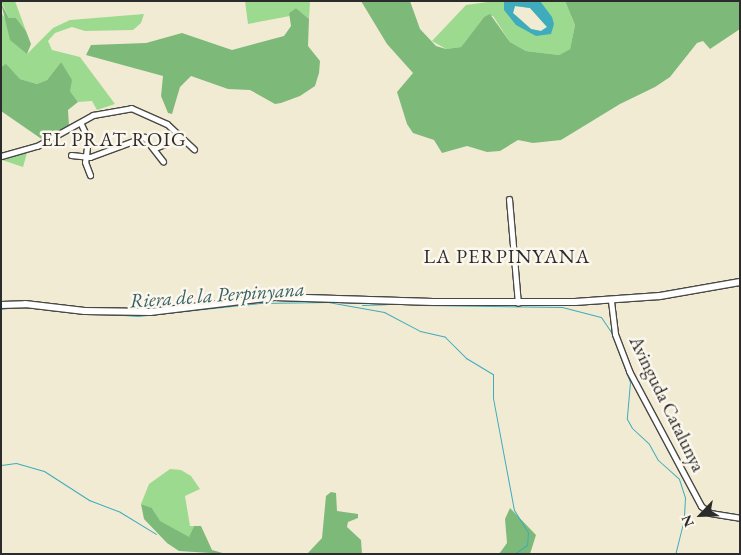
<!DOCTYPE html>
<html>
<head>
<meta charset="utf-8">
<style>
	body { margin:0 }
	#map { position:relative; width:741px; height:555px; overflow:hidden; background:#f2ebd3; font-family:"EB Garamond",serif }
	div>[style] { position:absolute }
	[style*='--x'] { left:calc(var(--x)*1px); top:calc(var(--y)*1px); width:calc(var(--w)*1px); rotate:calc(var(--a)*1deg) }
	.green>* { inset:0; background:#9cda8f }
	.forest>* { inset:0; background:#7dba7a }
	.water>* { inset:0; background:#3eacbd }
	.stream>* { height:1px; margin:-0.5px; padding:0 0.5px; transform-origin:0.5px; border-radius:0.5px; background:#3eacbd }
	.roads { filter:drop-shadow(1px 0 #494844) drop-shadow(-1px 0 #494844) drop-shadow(0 1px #494844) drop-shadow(0 -1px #494844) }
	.minor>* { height:5px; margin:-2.5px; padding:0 2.5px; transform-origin:2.5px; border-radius:2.5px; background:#fff }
	.tertiary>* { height:6px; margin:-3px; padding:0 3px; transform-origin:3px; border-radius:3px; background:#fff }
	span { translate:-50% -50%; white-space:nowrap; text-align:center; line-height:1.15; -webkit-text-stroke:5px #fbf7ec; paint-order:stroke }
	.street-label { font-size:19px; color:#2b2b2b }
	.neighbourhood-label { font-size:20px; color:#2b2b2b; letter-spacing:1px }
	.water-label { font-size:20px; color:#335f65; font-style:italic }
	.frame { position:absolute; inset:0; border:2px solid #2b2b2b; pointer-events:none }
	.north { position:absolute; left:676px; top:490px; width:50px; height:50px; -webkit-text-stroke:4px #fbf7ec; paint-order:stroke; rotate:246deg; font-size:14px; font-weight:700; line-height:20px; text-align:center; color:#2b2b2b }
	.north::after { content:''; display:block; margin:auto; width:18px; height:22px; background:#2b2b2b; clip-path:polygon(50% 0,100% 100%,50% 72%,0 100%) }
</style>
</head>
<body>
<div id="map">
	<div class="green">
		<div style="clip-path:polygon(1px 1px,15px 1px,26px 31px,16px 18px,9px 18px)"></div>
		<div style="clip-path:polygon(245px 1px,310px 1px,309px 19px,296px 8px,289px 13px,290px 16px,248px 24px)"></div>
		<div style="clip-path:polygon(evenodd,495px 1px,565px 1px,575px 25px,570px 49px,559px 55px,526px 51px,510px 42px,493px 16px,484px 17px,461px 47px,446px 49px,432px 41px,466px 5px,495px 1px,515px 6px,530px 8px,547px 27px,541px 31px,531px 29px,513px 13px,515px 6px)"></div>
		<div style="clip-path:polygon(1px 12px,27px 54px,53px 28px,70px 20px,144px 14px,141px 23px,133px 30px,85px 31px,72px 27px,55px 33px,48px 41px,52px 50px,80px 57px,115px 104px,97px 110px,92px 101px,78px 102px,70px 91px,61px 62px,47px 80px,37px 84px,20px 79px,6px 65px,1px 67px)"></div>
		<div style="clip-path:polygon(27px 153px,23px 167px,2px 160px,2px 159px)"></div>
		<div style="clip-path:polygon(170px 469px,181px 470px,191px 476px,200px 489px,185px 496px,190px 526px,194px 526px,189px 538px,159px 521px,153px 509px,141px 504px,149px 484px)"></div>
	</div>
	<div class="forest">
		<div style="clip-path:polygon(361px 1px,410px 1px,420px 29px,436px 46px,446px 49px,461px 47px,484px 17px,490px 14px,510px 42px,526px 51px,559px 55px,570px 49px,575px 25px,565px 1px,740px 1px,740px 29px,710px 49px,703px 41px,697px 43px,670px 77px,655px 87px,620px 104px,561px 140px,533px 143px,518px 140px,500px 151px,487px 152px,467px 146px,442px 153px,434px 140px,413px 133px,407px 124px,397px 92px,413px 73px,387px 44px)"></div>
		<div style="clip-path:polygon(1px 3px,9px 18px,16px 18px,26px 31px,31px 44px,27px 54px,10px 40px)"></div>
		<div style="clip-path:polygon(296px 8px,309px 19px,308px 46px,320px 61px,319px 73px,315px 86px,300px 96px,281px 103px,275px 104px,250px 90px,228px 89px,191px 76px,180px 87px,172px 114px,168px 113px,161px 96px,163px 76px,86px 55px,91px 45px,146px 43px,182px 33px,232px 50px,284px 36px,291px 26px,289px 13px)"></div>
		<div style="clip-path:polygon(61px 62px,72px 80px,70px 91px,78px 102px,68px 110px,69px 126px,43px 140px,1px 111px,1px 67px,6px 64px,20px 79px,37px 84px,47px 80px)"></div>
		<div style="clip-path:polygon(331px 492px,336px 493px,337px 511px,358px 514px,358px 518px,348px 522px,347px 527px,361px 540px,362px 554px,307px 554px,322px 538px,326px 496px)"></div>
		<div style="clip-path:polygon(141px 504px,152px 508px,160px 521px,189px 537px,194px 526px,201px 526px,212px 550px,226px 554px,179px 551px,167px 543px,144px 519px)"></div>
		<div style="clip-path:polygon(510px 508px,536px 535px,530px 554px,499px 554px,507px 543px,505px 519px)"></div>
	</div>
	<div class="water">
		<div style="clip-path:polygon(evenodd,504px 1px,540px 1px,552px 17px,554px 24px,551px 34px,536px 36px,516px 25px,504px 10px,504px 1px,515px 6px,530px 8px,547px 27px,541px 31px,531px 29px,513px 13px,515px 6px)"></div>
	</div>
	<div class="stream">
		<div style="--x:362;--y:305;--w:24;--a:-2"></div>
		<div style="--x:422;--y:305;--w:140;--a:0.8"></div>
		<div style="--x:562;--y:307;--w:40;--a:14.4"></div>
		<div style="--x:601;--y:317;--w:18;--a:56"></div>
		<div style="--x:611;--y:332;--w:53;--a:69.2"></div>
		<div style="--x:630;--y:382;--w:37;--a:95"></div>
		<div style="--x:627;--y:419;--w:10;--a:61"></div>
		<div style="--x:632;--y:428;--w:23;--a:43"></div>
		<div style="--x:649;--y:444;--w:18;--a:61"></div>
		<div style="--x:658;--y:460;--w:28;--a:42"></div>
		<div style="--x:679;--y:479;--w:19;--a:72"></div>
		<div style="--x:685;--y:497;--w:22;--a:93"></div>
		<div style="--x:684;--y:519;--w:36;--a:104"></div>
		<div style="--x:20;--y:307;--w:8;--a:7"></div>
		<div style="--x:1;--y:309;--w:7;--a:-8"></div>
		<div style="--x:47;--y:310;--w:91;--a:3.8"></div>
		<div style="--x:138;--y:316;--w:122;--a:-6.1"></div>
		<div style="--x:259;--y:303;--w:69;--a:-0.8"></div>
		<div style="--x:328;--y:302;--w:57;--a:10.1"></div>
		<div style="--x:384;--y:312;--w:41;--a:27.8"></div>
		<div style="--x:420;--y:331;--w:26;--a:13"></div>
		<div style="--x:445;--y:337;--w:30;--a:45"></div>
		<div style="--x:466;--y:358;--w:31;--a:31"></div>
		<div style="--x:493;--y:374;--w:24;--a:90"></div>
		<div style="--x:493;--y:398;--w:114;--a:79.4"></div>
		<div style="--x:514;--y:510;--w:26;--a:58"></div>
		<div style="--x:528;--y:532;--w:13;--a:94"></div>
		<div style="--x:527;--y:545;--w:16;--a:145"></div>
		<div style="--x:1;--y:465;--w:15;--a:-8"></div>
		<div style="--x:16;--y:463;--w:29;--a:16"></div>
		<div style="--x:44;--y:471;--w:54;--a:32.8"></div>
		<div style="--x:89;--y:500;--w:33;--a:21"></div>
		<div style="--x:120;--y:512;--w:42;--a:31.4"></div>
		<div style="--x:133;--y:553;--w:1;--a:90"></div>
	</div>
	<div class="roads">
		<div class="minor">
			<div style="--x:81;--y:124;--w:17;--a:65"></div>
			<div style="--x:88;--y:139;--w:23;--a:97"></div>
			<div style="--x:85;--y:162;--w:14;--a:69"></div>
			<div style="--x:155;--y:148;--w:29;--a:-22"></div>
			<div style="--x:71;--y:155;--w:19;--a:6"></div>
			<div style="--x:90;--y:157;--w:58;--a:-20.3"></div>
			<div style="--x:144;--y:137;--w:31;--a:52"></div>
			<div style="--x:1;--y:156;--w:37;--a:-16"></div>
			<div style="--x:37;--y:146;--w:64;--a:-29"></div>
			<div style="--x:93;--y:115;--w:39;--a:-10"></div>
			<div style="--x:131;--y:108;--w:39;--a:24"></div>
			<div style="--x:167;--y:124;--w:37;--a:43"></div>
			<div style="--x:509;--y:199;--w:104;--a:85.1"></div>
			<div style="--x:611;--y:301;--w:33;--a:83"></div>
			<div style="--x:615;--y:334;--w:40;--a:69"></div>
			<div style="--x:629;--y:371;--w:153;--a:61.9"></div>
			<div style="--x:701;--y:506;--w:11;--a:38"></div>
			<div style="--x:710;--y:513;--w:30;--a:9"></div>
		</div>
		<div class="tertiary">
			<div style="--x:1;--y:305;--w:24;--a:-2"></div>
			<div style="--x:25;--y:304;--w:60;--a:6.7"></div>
			<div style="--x:85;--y:311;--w:65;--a:0.9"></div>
			<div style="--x:150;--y:312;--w:125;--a:-6.9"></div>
			<div style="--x:274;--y:297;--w:159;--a:1.8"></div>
			<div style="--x:433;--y:302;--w:142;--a:0"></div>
			<div style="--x:575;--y:302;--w:85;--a:-4"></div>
			<div style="--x:660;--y:296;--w:81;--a:-9.9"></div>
		</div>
	</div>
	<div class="street-label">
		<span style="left:667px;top:404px;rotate:64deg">Avinguda Catalunya</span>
	</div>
	<div class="neighbourhood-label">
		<span style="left:114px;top:139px">EL PRAT ROIG</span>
		<span style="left:507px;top:256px">LA PERPINYANA</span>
	</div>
	<div class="water-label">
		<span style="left:217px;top:295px;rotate:-4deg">Riera de la Perpinyana</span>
	</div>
	<div class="frame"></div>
	<div class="north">N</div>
</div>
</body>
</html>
